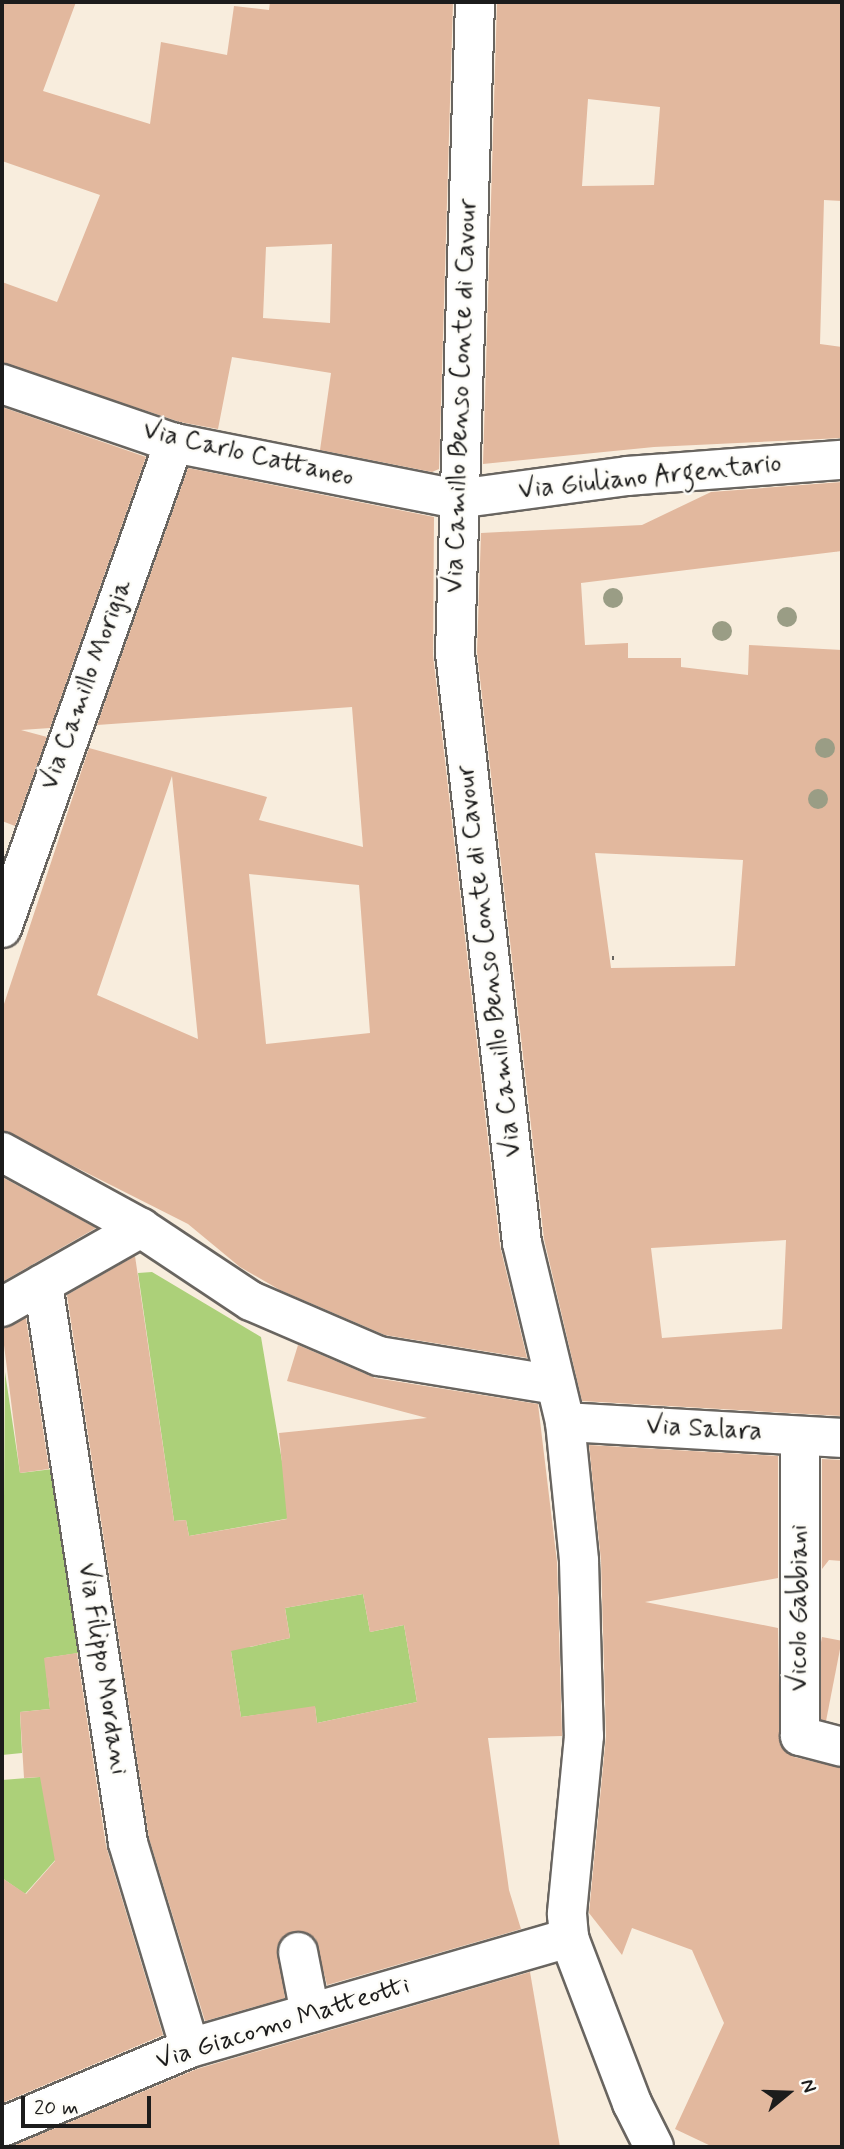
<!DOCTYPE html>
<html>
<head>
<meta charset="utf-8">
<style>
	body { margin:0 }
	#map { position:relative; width:844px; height:2149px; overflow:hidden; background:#f8eddd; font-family:Mynerve,sans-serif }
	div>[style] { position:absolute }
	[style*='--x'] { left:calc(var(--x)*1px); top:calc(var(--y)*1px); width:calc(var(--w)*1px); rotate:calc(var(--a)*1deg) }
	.green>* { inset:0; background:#acd079 }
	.building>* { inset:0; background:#e2b89e; transform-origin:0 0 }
	.path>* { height:4.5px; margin-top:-2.25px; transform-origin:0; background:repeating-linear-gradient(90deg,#696560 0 2px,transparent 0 7px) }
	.roads { filter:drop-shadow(2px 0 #696560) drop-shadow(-2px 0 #696560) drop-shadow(0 2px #696560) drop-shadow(0 -2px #696560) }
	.minor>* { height:38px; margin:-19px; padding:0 19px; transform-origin:19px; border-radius:19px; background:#fff }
	.trees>* { width:20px; height:20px; margin:-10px; border-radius:50%; background:#9a9d85 }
	span { translate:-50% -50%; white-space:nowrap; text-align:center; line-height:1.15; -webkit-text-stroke:5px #fdfcf7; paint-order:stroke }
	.street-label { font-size:26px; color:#1c1c1c }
	.frame { position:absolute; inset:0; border:4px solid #1c1c1c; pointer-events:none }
	.north { position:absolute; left:753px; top:2058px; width:70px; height:70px; -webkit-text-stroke:5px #fdfcf7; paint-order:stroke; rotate:71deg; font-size:19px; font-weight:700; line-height:28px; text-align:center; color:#1c1c1c }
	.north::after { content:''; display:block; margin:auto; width:24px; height:32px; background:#1c1c1c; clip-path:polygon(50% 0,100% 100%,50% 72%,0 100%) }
	.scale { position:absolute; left:21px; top:2096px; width:130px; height:32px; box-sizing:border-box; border:4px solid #1c1c1c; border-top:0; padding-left:9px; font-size:21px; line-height:24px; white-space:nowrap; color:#1c1c1c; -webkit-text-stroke:5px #fdfcf7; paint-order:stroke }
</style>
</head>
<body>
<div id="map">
	<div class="green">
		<div style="clip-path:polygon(152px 1272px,261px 1337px,283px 1467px,387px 1501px,189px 1536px,186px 1520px,174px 1521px,138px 1273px)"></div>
		<div style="clip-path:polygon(5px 1372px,20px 1473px,53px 1469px,79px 1653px,45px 1658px,50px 1709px,20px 1712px,22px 1753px,2px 1755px)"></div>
		<div style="clip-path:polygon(363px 1594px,370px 1632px,404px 1625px,417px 1702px,317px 1723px,315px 1707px,241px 1717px,226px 1618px,250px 1647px,290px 1638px,285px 1608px)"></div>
		<div style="clip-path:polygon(52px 1776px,65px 1849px,25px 1894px,2px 1878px,2px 1780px)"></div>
	</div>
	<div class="building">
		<div style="clip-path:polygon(evenodd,2px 2px,76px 2px,43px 91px,150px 124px,161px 42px,227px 55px,234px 6px,269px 10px,270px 2px,453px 2px,439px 469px,432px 472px,320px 450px,331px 373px,232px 357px,218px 429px,180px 422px,2px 363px,2px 282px,57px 302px,100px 195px,2px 161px,2px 2px,332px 244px,330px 323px,263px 318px,266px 247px,332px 244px)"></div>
		<div style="clip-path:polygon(evenodd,497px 2px,842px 2px,842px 201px,824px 200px,820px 344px,842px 347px,842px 438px,654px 447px,483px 464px,497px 2px,588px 99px,660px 107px,654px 185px,582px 186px,588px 99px)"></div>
		<div style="clip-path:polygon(2px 407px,146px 457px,50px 728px,21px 730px,47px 737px,15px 826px,2px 821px)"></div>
		<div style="clip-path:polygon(evenodd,188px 468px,434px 517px,433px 655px,500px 1246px,527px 1358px,385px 1335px,280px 1290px,240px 1267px,188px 1224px,2px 1130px,2px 1010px,89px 748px,267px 797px,259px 820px,363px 847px,352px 707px,97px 725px,188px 468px,172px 776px,198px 1039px,97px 995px,172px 776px,188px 468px,249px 874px,359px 885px,370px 1033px,266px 1044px,249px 874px)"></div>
		<div style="clip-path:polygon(evenodd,842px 482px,842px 551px,581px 583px,585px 645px,628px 643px,628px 658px,681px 658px,681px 667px,748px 675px,749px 645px,842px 650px,842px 1416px,582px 1401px,544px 1239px,477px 652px,481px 533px,642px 525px,711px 492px,842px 482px,595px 853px,743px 860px,735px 966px,611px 968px,595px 853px,842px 482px,786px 1240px,782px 1329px,662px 1338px,651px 1248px,786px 1240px)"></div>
		<div style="clip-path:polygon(2px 1177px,96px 1228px,2px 1282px)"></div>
		<div style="clip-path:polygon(evenodd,135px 1256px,174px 1521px,186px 1520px,189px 1536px,287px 1519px,279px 1433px,427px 1418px,287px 1381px,298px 1345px,375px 1378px,538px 1404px,557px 1562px,562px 1736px,488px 1738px,509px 1890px,521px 1929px,327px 1985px,315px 1938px,293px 1931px,277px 1946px,285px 1998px,205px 2021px,149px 1838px,67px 1295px,135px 1256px,363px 1594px,370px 1632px,404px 1625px,417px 1702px,317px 1723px,315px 1706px,241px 1717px,231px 1651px,290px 1638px,285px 1608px,363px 1594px)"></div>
		<div style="clip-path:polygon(26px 1318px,49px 1469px,20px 1473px,2px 1329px)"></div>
		<div style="clip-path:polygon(589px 1445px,778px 1456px,778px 1578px,645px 1602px,778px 1628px,780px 1745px,794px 1757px,842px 1768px,842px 2147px,713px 2147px,675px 2129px,724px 2023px,692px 1950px,632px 1928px,622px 1955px,589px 1913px,606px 1736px,601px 1560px)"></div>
		<div style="clip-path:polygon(822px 1459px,842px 1460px,842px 1561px,829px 1560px,822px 1569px)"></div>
		<div style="left:822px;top:1637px;width:20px;height:82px;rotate:11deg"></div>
		<div style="clip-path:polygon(77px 1653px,106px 1846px,163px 2035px,2px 2103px,2px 1878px,26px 1894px,55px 1861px,40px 1777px,24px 1778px,20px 1712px,50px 1709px,44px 1658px)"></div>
		<div style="clip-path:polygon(530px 1972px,560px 2147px,10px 2147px,197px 2069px)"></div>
	</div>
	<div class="path">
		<div style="--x:612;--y:958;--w:7;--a:0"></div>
	</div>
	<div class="roads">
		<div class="minor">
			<div style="--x:475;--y:2;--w:651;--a:91.76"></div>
			<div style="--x:455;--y:653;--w:594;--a:83.52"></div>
			<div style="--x:522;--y:1243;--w:184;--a:76.5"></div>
			<div style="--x:565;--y:1422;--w:140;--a:84.2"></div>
			<div style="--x:579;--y:1561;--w:175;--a:88.4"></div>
			<div style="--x:584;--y:1736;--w:179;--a:95.5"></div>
			<div style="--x:567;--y:1914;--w:24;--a:85"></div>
			<div style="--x:569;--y:1938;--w:177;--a:69.1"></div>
			<div style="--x:632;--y:2103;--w:49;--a:63.4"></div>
			<div style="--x:2;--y:384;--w:182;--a:18.9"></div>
			<div style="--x:174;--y:443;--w:288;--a:11.2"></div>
			<div style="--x:457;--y:499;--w:172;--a:-7.7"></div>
			<div style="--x:627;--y:476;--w:216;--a:-4.3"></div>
			<div style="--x:2;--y:928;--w:515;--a:-70.47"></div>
			<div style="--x:2;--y:1152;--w:158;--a:28.7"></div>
			<div style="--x:141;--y:1228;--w:132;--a:33.6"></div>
			<div style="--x:251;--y:1301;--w:139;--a:23.3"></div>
			<div style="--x:379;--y:1356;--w:179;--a:9.3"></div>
			<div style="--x:43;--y:1284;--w:565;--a:81.35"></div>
			<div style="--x:128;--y:1843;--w:214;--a:73.2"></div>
			<div style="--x:2;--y:1307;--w:160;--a:-29.6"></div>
			<div style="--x:565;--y:1422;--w:277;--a:3.3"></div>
			<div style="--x:800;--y:1436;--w:300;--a:90"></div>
			<div style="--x:800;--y:1736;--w:43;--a:14.7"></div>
			<div style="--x:298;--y:1952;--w:62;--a:78.9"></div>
			<div style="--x:2;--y:2127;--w:204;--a:-22.8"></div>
			<div style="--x:190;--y:2048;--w:395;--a:-16.2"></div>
		</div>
	</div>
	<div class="trees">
		<div style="left:613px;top:598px"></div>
		<div style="left:787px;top:617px"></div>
		<div style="left:722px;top:631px"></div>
		<div style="left:825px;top:748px"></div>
		<div style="left:818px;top:799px"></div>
	</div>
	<div class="street-label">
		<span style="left:462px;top:396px;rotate:-88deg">Via Camillo Benso Conte di Cavour</span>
		<span style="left:248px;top:455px;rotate:13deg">Via Carlo Cattaneo</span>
		<span style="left:650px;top:478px;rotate:-6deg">Via Giuliano Argentario</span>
		<span style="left:87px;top:685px;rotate:-70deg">Via Camillo Morigia</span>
		<span style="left:490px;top:961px;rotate:-97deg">Via Camillo Benso Conte di Cavour</span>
		<span style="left:704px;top:1430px;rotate:3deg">Via Salara</span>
		<span style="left:800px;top:1608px;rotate:-90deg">Vicolo Gabbiani</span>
		<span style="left:102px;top:1669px;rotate:81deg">Via Filippo Mordani</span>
		<span style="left:283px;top:2024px;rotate:-17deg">Via Giacomo Matteotti</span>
	</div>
	<div class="frame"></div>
	<div class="north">N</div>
	<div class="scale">20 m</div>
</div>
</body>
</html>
